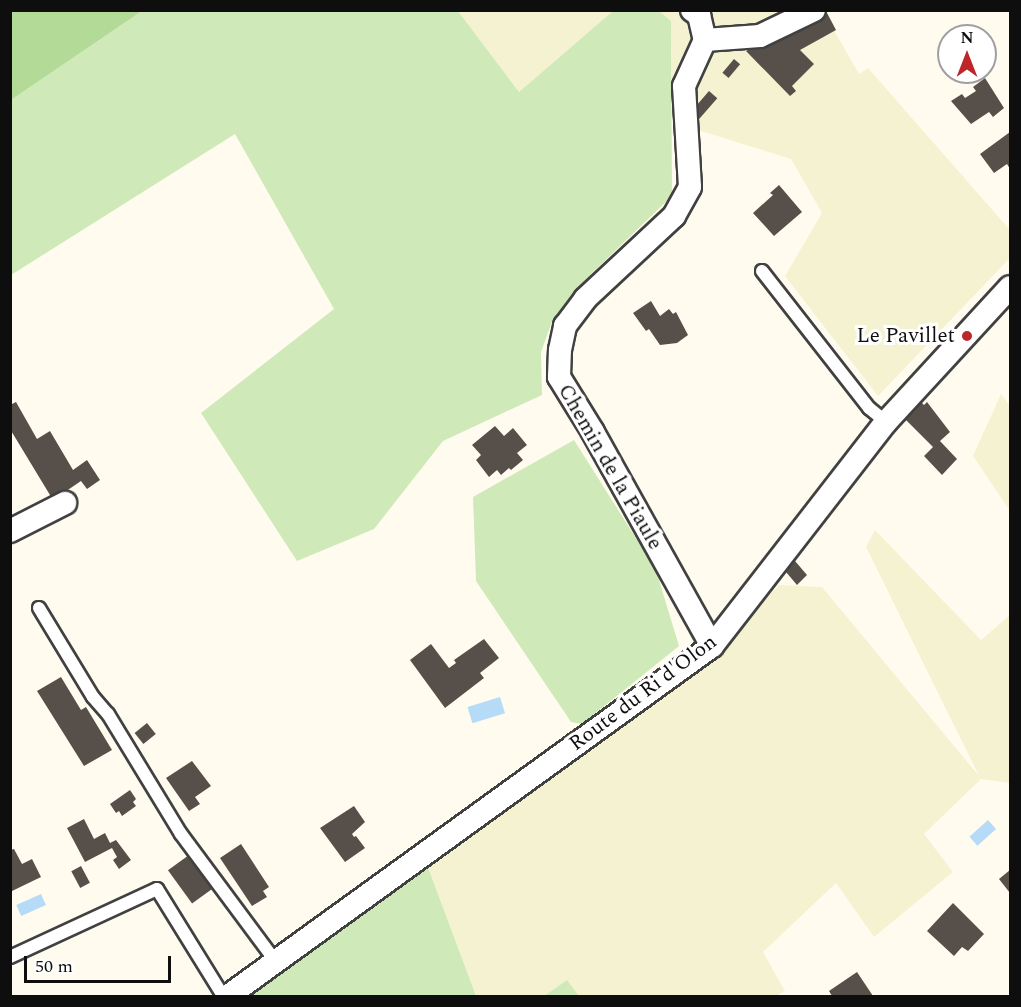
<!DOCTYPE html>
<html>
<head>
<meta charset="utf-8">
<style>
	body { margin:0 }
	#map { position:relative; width:1021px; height:1007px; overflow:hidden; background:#fffcef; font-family:Spectral,serif }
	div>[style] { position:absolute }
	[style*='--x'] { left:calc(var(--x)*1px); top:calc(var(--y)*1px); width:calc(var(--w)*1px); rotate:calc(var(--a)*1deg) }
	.farmland>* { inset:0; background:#f4f2d0 }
	.green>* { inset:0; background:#d0e9b9 }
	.forest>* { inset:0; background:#b4da98 }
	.water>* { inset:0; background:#b5dbf6; transform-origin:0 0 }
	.building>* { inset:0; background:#57504a; transform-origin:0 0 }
	.roads { filter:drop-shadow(2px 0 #414141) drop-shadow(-2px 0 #414141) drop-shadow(0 2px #414141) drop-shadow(0 -2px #414141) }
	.service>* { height:12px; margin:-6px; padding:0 6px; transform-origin:6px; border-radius:6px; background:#fff }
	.minor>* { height:22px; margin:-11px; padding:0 11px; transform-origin:11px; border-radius:11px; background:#fff }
	.dots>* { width:16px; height:16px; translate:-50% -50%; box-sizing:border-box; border:3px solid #fff; border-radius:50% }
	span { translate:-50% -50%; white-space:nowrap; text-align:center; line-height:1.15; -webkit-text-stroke:6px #fff; paint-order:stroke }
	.poi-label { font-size:21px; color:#0e0e0e }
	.right { translate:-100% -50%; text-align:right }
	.street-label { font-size:21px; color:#0e0e0e }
	.frame { position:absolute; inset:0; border:12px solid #0e0e0e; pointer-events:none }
	.north { position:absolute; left:937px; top:24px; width:60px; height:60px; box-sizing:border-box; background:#fff; border:2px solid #9f9f9f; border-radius:50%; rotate:0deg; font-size:16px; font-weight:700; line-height:24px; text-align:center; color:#0e0e0e }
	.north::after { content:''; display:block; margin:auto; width:21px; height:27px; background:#bd2729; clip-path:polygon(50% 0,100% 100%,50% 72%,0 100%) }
	.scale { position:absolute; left:24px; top:956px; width:147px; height:27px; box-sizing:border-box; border:3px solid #0e0e0e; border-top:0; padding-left:8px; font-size:18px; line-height:21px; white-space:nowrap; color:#0e0e0e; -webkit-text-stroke:4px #fff; paint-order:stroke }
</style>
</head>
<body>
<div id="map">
	<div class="farmland">
		<div style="clip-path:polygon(458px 11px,613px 11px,519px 92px)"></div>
		<div style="clip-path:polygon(659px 11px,823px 11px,859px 74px,868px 68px,1010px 230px,1010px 258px,878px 396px,785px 276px,822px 213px,791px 159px,701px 131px,672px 95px,671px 21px)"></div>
		<div style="clip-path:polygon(1001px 394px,1010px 406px,1010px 511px,973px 456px)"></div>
		<div style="clip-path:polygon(875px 530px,981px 640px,1010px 615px,1010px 783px,981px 779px,924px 834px,953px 872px,874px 937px,836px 883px,763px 952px,785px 991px,776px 996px,579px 996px,567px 980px,544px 996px,476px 996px,426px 862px,714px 656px,779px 585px,822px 587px,979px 776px,866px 547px)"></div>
	</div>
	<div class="green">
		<div style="clip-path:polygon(142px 11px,458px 11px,519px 92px,613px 11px,659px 11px,671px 21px,672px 196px,592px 273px,553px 319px,541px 352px,542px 395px,443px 441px,374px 529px,297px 561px,201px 413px,334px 309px,235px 134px,11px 275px,11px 100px)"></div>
		<div style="clip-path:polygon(574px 440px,656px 570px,679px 646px,582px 724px,571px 722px,476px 581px,473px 497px)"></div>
		<div style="clip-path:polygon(426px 862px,476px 996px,251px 996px)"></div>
		<div style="clip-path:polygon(567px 980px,579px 996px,544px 996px)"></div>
	</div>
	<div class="forest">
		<div style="clip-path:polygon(11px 10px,142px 10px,142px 11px,11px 100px)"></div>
	</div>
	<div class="water">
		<div style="left:500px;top:697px;width:17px;height:34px;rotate:73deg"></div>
		<div style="left:988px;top:820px;width:12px;height:25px;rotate:48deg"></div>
		<div style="left:41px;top:894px;width:12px;height:27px;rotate:66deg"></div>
	</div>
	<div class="building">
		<div style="clip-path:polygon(826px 11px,836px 30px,800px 50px,814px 64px,792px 86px,796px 91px,790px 96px,746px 51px)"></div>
		<div style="left:734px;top:59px;width:8px;height:18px;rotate:40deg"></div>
		<div style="clip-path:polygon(985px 78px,1004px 108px,993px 117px,989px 112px,971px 124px,951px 101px,962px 94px,965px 98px,976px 91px,973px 87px)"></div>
		<div style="left:709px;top:91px;width:11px;height:29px;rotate:41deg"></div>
		<div style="clip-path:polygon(1010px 132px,1010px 169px,1007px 164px,994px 173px,980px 154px)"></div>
		<div style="clip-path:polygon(779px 185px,802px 212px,774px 236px,753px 213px,773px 195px,770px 193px)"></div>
		<div style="clip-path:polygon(651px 301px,660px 316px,669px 309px,673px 314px,676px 312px,688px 335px,677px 343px,660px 345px,649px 329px,646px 331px,633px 313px)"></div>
		<div style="clip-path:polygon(918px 399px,924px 405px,927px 402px,950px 432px,940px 441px,957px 459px,942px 475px,924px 456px,933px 447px,903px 417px)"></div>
		<div style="clip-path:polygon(16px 402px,37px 439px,50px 431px,73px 470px,87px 460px,100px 480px,87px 489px,81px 481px,53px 500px,10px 429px,10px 405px)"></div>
		<div style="clip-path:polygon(495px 426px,504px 436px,513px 428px,527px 445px,517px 453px,523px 460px,511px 470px,509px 468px,501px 475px,497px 470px,489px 477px,476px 460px,481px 455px,472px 445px)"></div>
		<div style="clip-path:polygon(795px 561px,807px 575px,797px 585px,786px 572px)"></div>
		<div style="clip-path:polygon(484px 639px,499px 658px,480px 673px,484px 678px,445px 708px,410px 660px,431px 644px,449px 668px,456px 663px,454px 660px)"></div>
		<div style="clip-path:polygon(61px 677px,81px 710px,86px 707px,112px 750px,84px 766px,37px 691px)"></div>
		<div style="left:147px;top:723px;width:14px;height:16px;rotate:51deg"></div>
		<div style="clip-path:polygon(192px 761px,211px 786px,195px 797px,200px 804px,189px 811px,166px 778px)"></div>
		<div style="clip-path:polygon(130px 790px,136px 799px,133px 802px,136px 806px,122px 816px,119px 811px,116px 813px,110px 804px)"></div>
		<div style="clip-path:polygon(354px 806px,365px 822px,352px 834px,354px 837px,356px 836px,365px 848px,345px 862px,320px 828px)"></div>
		<div style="clip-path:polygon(84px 819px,94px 839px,105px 833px,110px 843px,116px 840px,131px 860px,119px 869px,113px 860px,117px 857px,112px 848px,85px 862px,67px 828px)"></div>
		<div style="clip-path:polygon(241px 844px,269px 887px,263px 891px,267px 897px,252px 906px,220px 858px)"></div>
		<div style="clip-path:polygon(14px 849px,22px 864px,32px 859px,41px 877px,10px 892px,10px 850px)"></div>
		<div style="left:189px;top:855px;width:41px;height:26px;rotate:54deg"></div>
		<div style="left:81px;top:866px;width:19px;height:11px;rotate:62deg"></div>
		<div style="clip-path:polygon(1010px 870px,1010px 893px,999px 879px)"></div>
		<div style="clip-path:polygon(953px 903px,984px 934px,968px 951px,962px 947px,954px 956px,927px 931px)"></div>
		<div style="clip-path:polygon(857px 972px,873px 996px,832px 996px,829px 991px)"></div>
	</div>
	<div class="roads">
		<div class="service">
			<div style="--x:762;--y:271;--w:174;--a:52"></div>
			<div style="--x:869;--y:408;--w:22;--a:39"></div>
			<div style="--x:39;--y:608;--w:104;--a:58.8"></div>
			<div style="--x:93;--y:697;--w:23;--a:49"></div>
			<div style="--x:108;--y:714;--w:140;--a:58.7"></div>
			<div style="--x:181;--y:834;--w:159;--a:53.4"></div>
			<div style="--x:10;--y:957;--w:162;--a:-24.8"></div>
			<div style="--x:157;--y:889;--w:126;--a:58.3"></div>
		</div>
		<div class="minor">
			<div style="--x:692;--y:10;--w:9;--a:36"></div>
			<div style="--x:699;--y:15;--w:26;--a:77"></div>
			<div style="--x:10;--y:531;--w:62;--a:-27"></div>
			<div style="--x:712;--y:646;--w:245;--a:-119.1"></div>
			<div style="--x:593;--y:432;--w:65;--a:-121.7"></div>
			<div style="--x:559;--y:377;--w:27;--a:-88"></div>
			<div style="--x:560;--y:350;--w:25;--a:-78"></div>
			<div style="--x:565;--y:326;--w:34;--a:-53"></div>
			<div style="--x:585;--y:299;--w:122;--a:-43"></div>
			<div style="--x:674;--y:216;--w:33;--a:-61"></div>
			<div style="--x:690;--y:187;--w:101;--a:-93.4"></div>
			<div style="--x:684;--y:86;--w:51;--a:-65.5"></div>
			<div style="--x:705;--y:40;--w:55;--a:-4.2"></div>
			<div style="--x:760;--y:36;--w:60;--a:-25.7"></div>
			<div style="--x:228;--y:996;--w:597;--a:-35.87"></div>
			<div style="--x:712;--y:646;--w:284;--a:-52.2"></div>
			<div style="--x:886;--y:422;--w:183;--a:-47.4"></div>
		</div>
	</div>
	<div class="dots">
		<div style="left:967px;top:336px;background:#bd2729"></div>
	</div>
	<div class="poi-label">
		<span class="right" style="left:955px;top:336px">Le Pavillet</span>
	</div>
	<div class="street-label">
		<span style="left:610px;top:467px;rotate:60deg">Chemin de la Piaule</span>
		<span style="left:643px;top:693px;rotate:-37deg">Route du Ri d'Olon</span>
	</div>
	<div class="frame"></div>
	<div class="north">N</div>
	<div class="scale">50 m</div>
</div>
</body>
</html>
